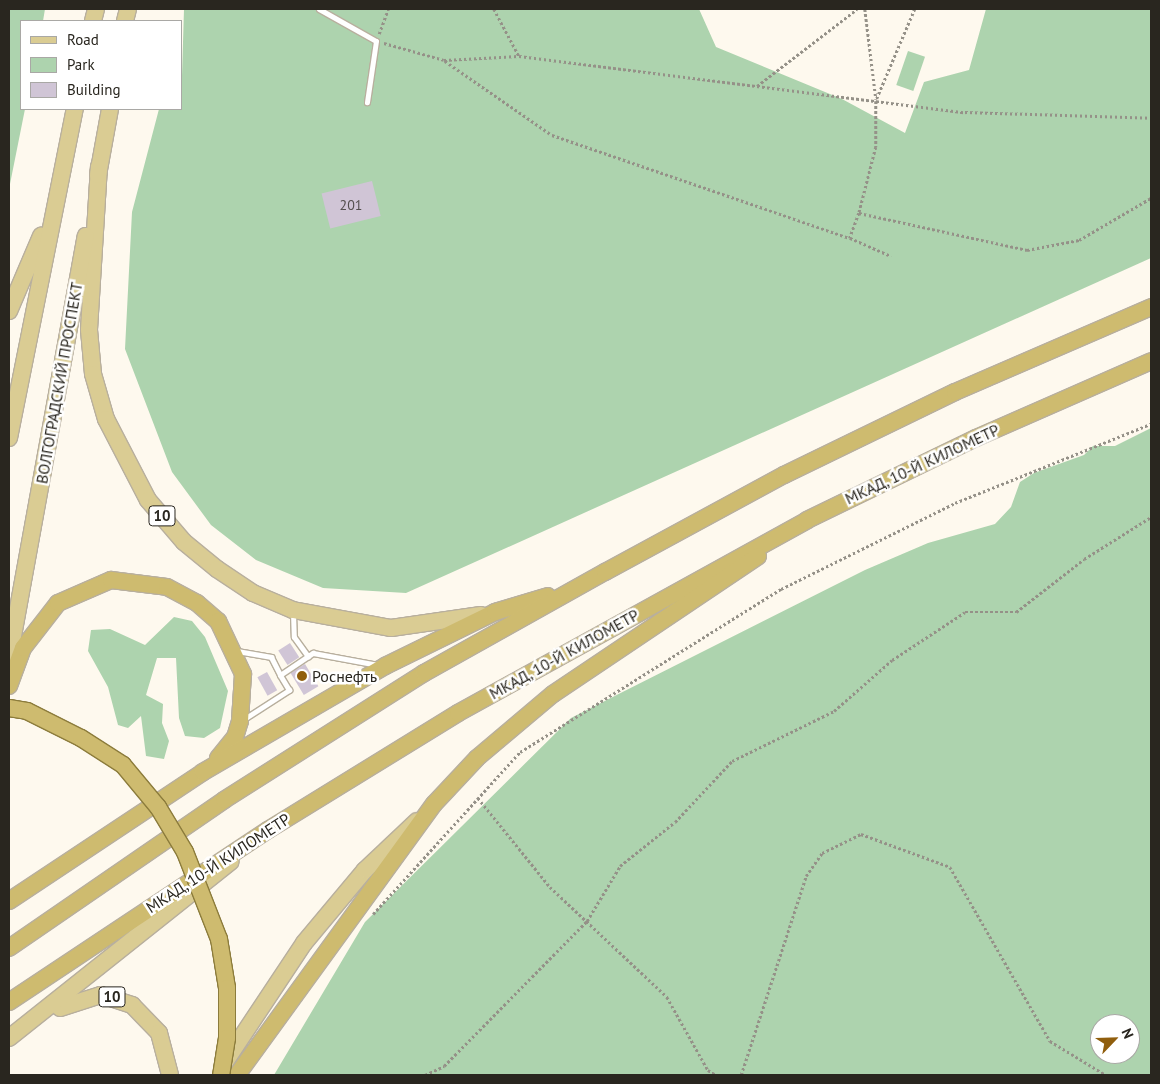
<!DOCTYPE html>
<html>
<head>
<meta charset="utf-8">
<style>
	body { margin:0 }
	#map { position:relative; width:1160px; height:1084px; overflow:hidden; background:#fef9ee; font-family:"PT Sans",sans-serif }
	div>[style] { position:absolute }
	[style*='--x'] { left:calc(var(--x)*1px); top:calc(var(--y)*1px); width:calc(var(--w)*1px); rotate:calc(var(--a)*1deg) }
	.green>* { inset:0; background:#add3ae; transform-origin:0 0 }
	.building>* { inset:0; background:#d0c5d6; transform-origin:0 0 }
	.path>* { height:2.5px; margin-top:-1.25px; transform-origin:0; background:repeating-linear-gradient(90deg,#959188 0 2.5px,transparent 0 5px) }
	.roads { filter:drop-shadow(1px 0 #b8af9e) drop-shadow(-1px 0 #b8af9e) drop-shadow(0 1px #b8af9e) drop-shadow(0 -1px #b8af9e) }
	.service>* { height:5px; margin:-2.5px; padding:0 2.5px; transform-origin:2.5px; border-radius:2.5px; background:#fff }
	.primary>* { height:16px; margin:-8px; padding:0 8px; transform-origin:8px; border-radius:8px; background:#dacc93 }
	.trunk>* { height:16px; margin:-8px; padding:0 8px; transform-origin:8px; border-radius:8px; background:#cebb6f }
	.bridges { filter:drop-shadow(1px 0 #8c7c3c) drop-shadow(-1px 0 #8c7c3c) drop-shadow(0 1px #8c7c3c) drop-shadow(0 -1px #8c7c3c) }
	.trunk-bridge>* { height:16px; margin:-8px; padding:0 8px; transform-origin:8px; border-radius:8px; background:#cebb6f }
	.dots>* { width:14px; height:14px; translate:-50% -50%; box-sizing:border-box; border:2px solid #fff; border-radius:50% }
	span { translate:-50% -50%; white-space:nowrap; text-align:center; line-height:1.15; -webkit-text-stroke:5px #fff; paint-order:stroke }
	.number-label { font-size:14px; color:#534e4d }
	.number-label span { -webkit-text-stroke-width:0 }
	.shield-label span { padding:1px 4px; background:#fff; border:1px solid; border-radius:4px; -webkit-text-stroke-width:0 }
	.shield-label { font-size:15px; color:#29261f; font-weight:700 }
	.street-label { font-size:16px; color:#29261f }
	.poi-label { font-size:16px; color:#29261f }
	.left { translate:0 -50%; text-align:left }
	.frame { position:absolute; inset:0; border:10px solid #29261f; pointer-events:none }
	.legend { position:absolute; left:20px; top:20px; width:162px; height:90px; box-sizing:border-box; background:#fff; border:1px solid #a9a8a5; margin:0; padding:6px 9px; list-style:none; font-size:15px; color:#29261f }
	.legend li { display:flex; align-items:center; gap:10px; height:25px }
	.legend b { width:25px; border:1px solid #a9a8a5 }
	.north { position:absolute; left:1090px; top:1014px; width:50px; height:50px; box-sizing:border-box; background:#fff; border:1px solid #a9a8a5; border-radius:50%; rotate:66deg; font-size:14px; font-weight:700; line-height:20px; text-align:center; color:#29261f }
	.north::after { content:''; display:block; margin:auto; width:18px; height:22px; background:#905e0d; clip-path:polygon(50% 0,100% 100%,50% 72%,0 100%) }
</style>
</head>
<body>
<div id="map">
	<div class="green">
		<div style="clip-path:polygon(9px 9px,45px 9px,43px 21px,21px 21px,21px 109px,25px 109px,9px 189px)"></div>
		<div style="clip-path:polygon(184px 9px,699px 9px,716px 47px,842px 99px,905px 133px,924px 82px,969px 70px,986px 9px,1151px 9px,1151px 258px,406px 593px,323px 588px,256px 560px,211px 525px,172px 472px,125px 349px,132px 212px,159px 109px,181px 109px)"></div>
		<div style="left:908px;top:51px;width:18px;height:36px;rotate:19deg"></div>
		<div style="clip-path:polygon(evenodd,1151px 428px,1151px 1075px,274px 1075px,365px 922px,571px 718px,865px 570px,928px 543px,995px 524px,1011px 507px,1020px 482px,1034px 473px,1084px 455px,1093px 446px,1115px 446px,1151px 428px,1100px 1024px,1130px 1024px,1130px 1054px,1100px 1054px,1100px 1024px)"></div>
		<div style="clip-path:polygon(174px 617px,192px 621px,205px 637px,228px 691px,220px 728px,204px 738px,185px 736px,179px 718px,176px 658px,157px 658px,146px 695px,163px 704px,162px 723px,169px 741px,164px 759px,146px 756px,141px 716px,128px 728px,118px 725px,108px 687px,88px 651px,91px 630px,110px 629px,145px 645px)"></div>
	</div>
	<div class="building">
		<div style="left:372px;top:181px;width:36px;height:52px;rotate:76deg"></div>
		<div style="left:290px;top:643px;width:17px;height:14px;rotate:57deg"></div>
		<div style="left:305px;top:664px;width:26px;height:17px;rotate:59deg"></div>
		<div style="left:267px;top:672px;width:21px;height:11px;rotate:61deg"></div>
	</div>
	<div class="path">
		<div style="--x:494;--y:9;--w:53;--a:62"></div>
		<div style="--x:865;--y:9;--w:91;--a:83"></div>
		<div style="--x:915;--y:9;--w:100;--a:113"></div>
		<div style="--x:876;--y:101;--w:46;--a:90"></div>
		<div style="--x:876;--y:147;--w:68;--a:104.4"></div>
		<div style="--x:859;--y:213;--w:172;--a:12.4"></div>
		<div style="--x:1027;--y:250;--w:53;--a:-10.9"></div>
		<div style="--x:1079;--y:240;--w:83;--a:-30.3"></div>
		<div style="--x:379;--y:34;--w:27;--a:-70"></div>
		<div style="--x:384;--y:43;--w:62;--a:15.8"></div>
		<div style="--x:444;--y:60;--w:75;--a:-3.1"></div>
		<div style="--x:519;--y:56;--w:450;--a:7.2"></div>
		<div style="--x:965;--y:112;--w:186;--a:1.8"></div>
		<div style="--x:445;--y:61;--w:130;--a:34.7"></div>
		<div style="--x:552;--y:135;--w:315;--a:19.1"></div>
		<div style="--x:757;--y:86;--w:126;--a:-37.6"></div>
		<div style="--x:859;--y:213;--w:27;--a:110"></div>
		<div style="--x:850;--y:238;--w:45;--a:23.7"></div>
		<div style="--x:478;--y:798;--w:114;--a:51"></div>
		<div style="--x:550;--y:887;--w:161;--a:43.2"></div>
		<div style="--x:667;--y:997;--w:84;--a:60.7"></div>
		<div style="--x:708;--y:1070;--w:9;--a:32"></div>
		<div style="--x:373;--y:914;--w:219;--a:-47.8"></div>
		<div style="--x:520;--y:752;--w:308;--a:-32"></div>
		<div style="--x:781;--y:589;--w:194;--a:-26.3"></div>
		<div style="--x:955;--y:503;--w:211;--a:-22"></div>
		<div style="--x:425;--y:1075;--w:21;--a:-25"></div>
		<div style="--x:444;--y:1066;--w:204;--a:-45.4"></div>
		<div style="--x:587;--y:921;--w:64;--a:-59"></div>
		<div style="--x:620;--y:866;--w:70;--a:-38.7"></div>
		<div style="--x:675;--y:822;--w:83;--a:-46.9"></div>
		<div style="--x:732;--y:761;--w:114;--a:-26.1"></div>
		<div style="--x:834;--y:711;--w:77;--a:-41.3"></div>
		<div style="--x:892;--y:660;--w:87;--a:-33.3"></div>
		<div style="--x:965;--y:612;--w:51;--a:0"></div>
		<div style="--x:1016;--y:612;--w:86;--a:-37.9"></div>
		<div style="--x:1084;--y:559;--w:79;--a:-32.1"></div>
		<div style="--x:741;--y:1075;--w:209;--a:-71.9"></div>
		<div style="--x:806;--y:876;--w:28;--a:-55"></div>
		<div style="--x:822;--y:853;--w:43;--a:-26"></div>
		<div style="--x:861;--y:834;--w:95;--a:20.3"></div>
		<div style="--x:950;--y:867;--w:201;--a:60.1"></div>
		<div style="--x:1050;--y:1041;--w:66;--a:31.3"></div>
	</div>
	<div class="roads">
		<div class="service">
			<div style="--x:319;--y:9;--w:65;--a:29.3"></div>
			<div style="--x:376;--y:41;--w:62;--a:98.4"></div>
			<div style="--x:293;--y:613;--w:24;--a:88"></div>
			<div style="--x:294;--y:637;--w:24;--a:54"></div>
			<div style="--x:237;--y:651;--w:35;--a:10"></div>
			<div style="--x:271;--y:657;--w:20;--a:63"></div>
			<div style="--x:244;--y:719;--w:54;--a:-32.8"></div>
			<div style="--x:289;--y:690;--w:17;--a:-121"></div>
			<div style="--x:280;--y:675;--w:40;--a:-34"></div>
			<div style="--x:313;--y:653;--w:66;--a:10.5"></div>
		</div>
		<div class="primary">
			<div style="--x:93;--y:21;--w:12;--a:-76"></div>
			<div style="--x:125;--y:21;--w:12;--a:-76"></div>
			<div style="--x:99;--y:166;--w:164;--a:93.5"></div>
			<div style="--x:89;--y:330;--w:44;--a:84.8"></div>
			<div style="--x:93;--y:374;--w:47;--a:73.9"></div>
			<div style="--x:106;--y:419;--w:91;--a:62.6"></div>
			<div style="--x:148;--y:500;--w:55;--a:49.4"></div>
			<div style="--x:184;--y:542;--w:43;--a:39.3"></div>
			<div style="--x:217;--y:569;--w:43;--a:33.7"></div>
			<div style="--x:253;--y:593;--w:43;--a:23"></div>
			<div style="--x:293;--y:610;--w:100;--a:10.4"></div>
			<div style="--x:391;--y:628;--w:91;--a:-8.2"></div>
			<div style="--x:98;--y:175;--w:67;--a:-79.7"></div>
			<div style="--x:9;--y:311;--w:82;--a:-66.9"></div>
			<div style="--x:9;--y:438;--w:336;--a:-78.7"></div>
			<div style="--x:9;--y:658;--w:429;--a:-79.7"></div>
			<div style="--x:60;--y:1008;--w:43;--a:-17.6"></div>
			<div style="--x:101;--y:995;--w:33;--a:18"></div>
			<div style="--x:132;--y:1005;--w:39;--a:46"></div>
			<div style="--x:159;--y:1033;--w:43;--a:75.3"></div>
			<div style="--x:9;--y:1038;--w:283;--a:-38.5"></div>
			<div style="--x:223;--y:1065;--w:146;--a:-56.4"></div>
			<div style="--x:304;--y:943;--w:95;--a:-50.1"></div>
			<div style="--x:365;--y:870;--w:71;--a:-43.3"></div>
		</div>
		<div class="trunk">
			<div style="--x:9;--y:686;--w:40;--a:-69.8"></div>
			<div style="--x:23;--y:648;--w:57;--a:-52.1"></div>
			<div style="--x:58;--y:603;--w:58;--a:-23.5"></div>
			<div style="--x:111;--y:580;--w:56;--a:7.1"></div>
			<div style="--x:167;--y:587;--w:34;--a:28"></div>
			<div style="--x:197;--y:603;--w:28;--a:41"></div>
			<div style="--x:218;--y:621;--w:59;--a:64.7"></div>
			<div style="--x:243;--y:674;--w:47;--a:93.7"></div>
			<div style="--x:240;--y:721;--w:17;--a:107"></div>
			<div style="--x:235;--y:737;--w:27;--a:129"></div>
			<div style="--x:9;--y:901;--w:233;--a:-33.6"></div>
			<div style="--x:203;--y:772;--w:211;--a:-30.2"></div>
			<div style="--x:385;--y:666;--w:123;--a:-26.1"></div>
			<div style="--x:495;--y:612;--w:55;--a:-16.8"></div>
			<div style="--x:9;--y:948;--w:261;--a:-34.5"></div>
			<div style="--x:224;--y:800;--w:237;--a:-32.4"></div>
			<div style="--x:424;--y:673;--w:207;--a:-29.2"></div>
			<div style="--x:605;--y:572;--w:204;--a:-28.5"></div>
			<div style="--x:784;--y:475;--w:190;--a:-25.9"></div>
			<div style="--x:955;--y:392;--w:214;--a:-23.4"></div>
			<div style="--x:9;--y:1002;--w:311;--a:-33.6"></div>
			<div style="--x:268;--y:830;--w:223;--a:-31.6"></div>
			<div style="--x:458;--y:713;--w:399;--a:-28.9"></div>
			<div style="--x:807;--y:520;--w:188;--a:-25.9"></div>
			<div style="--x:976;--y:438;--w:191;--a:-23.7"></div>
			<div style="--x:237;--y:1075;--w:335;--a:-54"></div>
			<div style="--x:434;--y:804;--w:63;--a:-46.9"></div>
			<div style="--x:477;--y:758;--w:99;--a:-40.1"></div>
			<div style="--x:553;--y:694;--w:247;--a:-33.9"></div>
		</div>
	</div>
	<div class="bridges">
		<div class="trunk-bridge">
			<div style="--x:9;--y:708;--w:18;--a:9"></div>
			<div style="--x:27;--y:711;--w:60;--a:26.6"></div>
			<div style="--x:81;--y:738;--w:50;--a:32.7"></div>
			<div style="--x:123;--y:765;--w:55;--a:50.2"></div>
			<div style="--x:158;--y:807;--w:52;--a:59"></div>
			<div style="--x:185;--y:852;--w:93;--a:68.7"></div>
			<div style="--x:219;--y:939;--w:50;--a:80.7"></div>
			<div style="--x:227;--y:988;--w:50;--a:90"></div>
			<div style="--x:227;--y:1038;--w:37;--a:99"></div>
		</div>
	</div>
	<div class="dots">
		<div style="left:302px;top:676px;background:#905e0d"></div>
	</div>
	<div class="number-label">
		<span style="left:351px;top:205px">201</span>
	</div>
	<div class="shield-label">
		<span style="left:162px;top:516px">10</span>
		<span style="left:112px;top:997px">10</span>
	</div>
	<div class="street-label">
		<span style="left:59px;top:383px;rotate:-80deg">ВОЛГОГРАДСКИЙ ПРОСПЕКТ</span>
		<span style="left:922px;top:464px;rotate:-25deg">МКАД, 10-Й КИЛОМЕТР</span>
		<span style="left:564px;top:654px;rotate:-29deg">МКАД, 10-Й КИЛОМЕТР</span>
		<span style="left:218px;top:863px;rotate:-33deg">МКАД, 10-Й КИЛОМЕТР</span>
	</div>
	<div class="poi-label">
		<span class="left" style="left:312px;top:676px">Роснефть</span>
	</div>
	<div class="frame"></div>
	<ul class="legend">
	<li><b style="height:6px;background:#dacc93"></b>Road</li>
	<li><b style="height:14px;background:#add3ae"></b>Park</li>
	<li><b style="height:14px;background:#d0c5d6"></b>Building</li>
	</ul>
	<div class="north">N</div>
</div>
</body>
</html>
